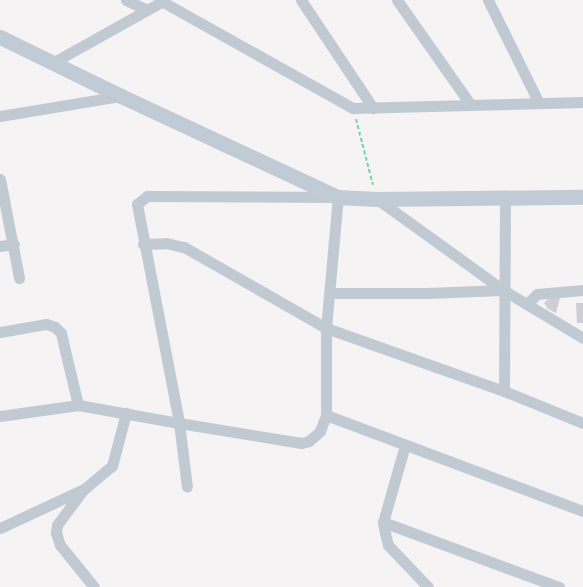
<!DOCTYPE html>
<html>
<head>
<meta charset="utf-8">
<style>
	body { margin:0 }
	#map { position:relative; width:583px; height:587px; overflow:hidden; background:#f5f3f3; font-family:"Fira Sans",sans-serif }
	div>[style] { position:absolute }
	[style*='--x'] { left:calc(var(--x)*1px); top:calc(var(--y)*1px); width:calc(var(--w)*1px); rotate:calc(var(--a)*1deg) }
	.building>* { inset:0; background:#cdcfd5 }
	.path>* { height:2px; margin-top:-1px; transform-origin:0; background:repeating-linear-gradient(90deg,#7ad0a6 0 4px,transparent 0 6.5px) }
	.street>* { height:11px; margin:-5.5px; padding:0 5.5px; transform-origin:5.5px; border-radius:5.5px; background:#c1cad2 }
	.secondary>* { height:15px; margin:-7.5px; padding:0 7.5px; transform-origin:7.5px; border-radius:7.5px; background:#c1cbd6 }
	span { translate:-50% -50%; white-space:nowrap; text-align:center; line-height:1.15; -webkit-text-stroke:5px #fff; paint-order:stroke }
</style>
</head>
<body>
<div id="map">
	<div class="building">
		<div style="clip-path:polygon(551px 297px,560px 298px,556px 313px,548px 309px,544px 303px)"></div>
		<div style="clip-path:polygon(576px 303px,583px 303px,583px 323px,577px 323px)"></div>
	</div>
	<div class="path">
		<div style="--x:356;--y:119;--w:68;--a:75.6"></div>
	</div>
	<div class="street">
		<div style="--x:126;--y:0;--w:23;--a:25"></div>
		<div style="--x:301;--y:0;--w:130;--a:56.3"></div>
		<div style="--x:397;--y:0;--w:127;--a:54.9"></div>
		<div style="--x:488;--y:0;--w:115;--a:63.7"></div>
		<div style="--x:163;--y:2;--w:218;--a:29.2"></div>
		<div style="--x:353;--y:108;--w:230;--a:-1.5"></div>
		<div style="--x:54;--y:62;--w:127;--a:-29.2"></div>
		<div style="--x:0;--y:116;--w:123;--a:-9.4"></div>
		<div style="--x:0;--y:179;--w:101;--a:79.1"></div>
		<div style="--x:377;--y:199;--w:155;--a:35.8"></div>
		<div style="--x:503;--y:290;--w:93;--a:31"></div>
		<div style="--x:143;--y:244;--w:23;--a:-2"></div>
		<div style="--x:166;--y:243;--w:18;--a:13"></div>
		<div style="--x:184;--y:247;--w:163;--a:29.7"></div>
		<div style="--x:326;--y:328;--w:189;--a:19.5"></div>
		<div style="--x:504;--y:391;--w:85;--a:22.1"></div>
		<div style="--x:0;--y:246;--w:14;--a:-8"></div>
		<div style="--x:330;--y:293;--w:97;--a:0"></div>
		<div style="--x:427;--y:293;--w:76;--a:-2.3"></div>
		<div style="--x:527;--y:304;--w:14;--a:-45"></div>
		<div style="--x:537;--y:294;--w:46;--a:-5"></div>
		<div style="--x:0;--y:332;--w:47;--a:-9.9"></div>
		<div style="--x:46;--y:324;--w:9;--a:18"></div>
		<div style="--x:55;--y:327;--w:8;--a:45"></div>
		<div style="--x:61;--y:333;--w:9;--a:77"></div>
		<div style="--x:63;--y:342;--w:65;--a:76.6"></div>
		<div style="--x:504;--y:391;--w:191;--a:-89.7"></div>
		<div style="--x:326;--y:415;--w:274;--a:20.5"></div>
		<div style="--x:0;--y:416;--w:79;--a:-8"></div>
		<div style="--x:78;--y:405;--w:103;--a:10.1"></div>
		<div style="--x:179;--y:423;--w:124;--a:9.3"></div>
		<div style="--x:301;--y:443;--w:8;--a:-14"></div>
		<div style="--x:309;--y:441;--w:15;--a:-42"></div>
		<div style="--x:320;--y:431;--w:17;--a:-69"></div>
		<div style="--x:326;--y:415;--w:87;--a:-90"></div>
		<div style="--x:326;--y:328;--w:132;--a:-84.8"></div>
		<div style="--x:338;--y:197;--w:191;--a:-179.7"></div>
		<div style="--x:147;--y:196;--w:13;--a:141"></div>
		<div style="--x:137;--y:204;--w:223;--a:79.1"></div>
		<div style="--x:179;--y:423;--w:64;--a:82.9"></div>
		<div style="--x:405;--y:445;--w:80;--a:105.9"></div>
		<div style="--x:383;--y:522;--w:11;--a:80"></div>
		<div style="--x:385;--y:533;--w:12;--a:76"></div>
		<div style="--x:388;--y:545;--w:58;--a:46.4"></div>
		<div style="--x:383;--y:522;--w:188;--a:20.3"></div>
		<div style="--x:0;--y:528;--w:90;--a:-24.9"></div>
		<div style="--x:94;--y:587;--w:54;--a:-129"></div>
		<div style="--x:60;--y:545;--w:13;--a:-108"></div>
		<div style="--x:56;--y:533;--w:8;--a:-83"></div>
		<div style="--x:57;--y:525;--w:44;--a:-53.4"></div>
		<div style="--x:83;--y:490;--w:38;--a:-40"></div>
		<div style="--x:112;--y:466;--w:55;--a:-75.2"></div>
	</div>
	<div class="secondary">
		<div style="--x:0;--y:37;--w:135;--a:26"></div>
		<div style="--x:121;--y:96;--w:239;--a:25"></div>
		<div style="--x:338;--y:197;--w:39;--a:3"></div>
		<div style="--x:377;--y:199;--w:206;--a:-0.6"></div>
	</div>
</div>
</body>
</html>
